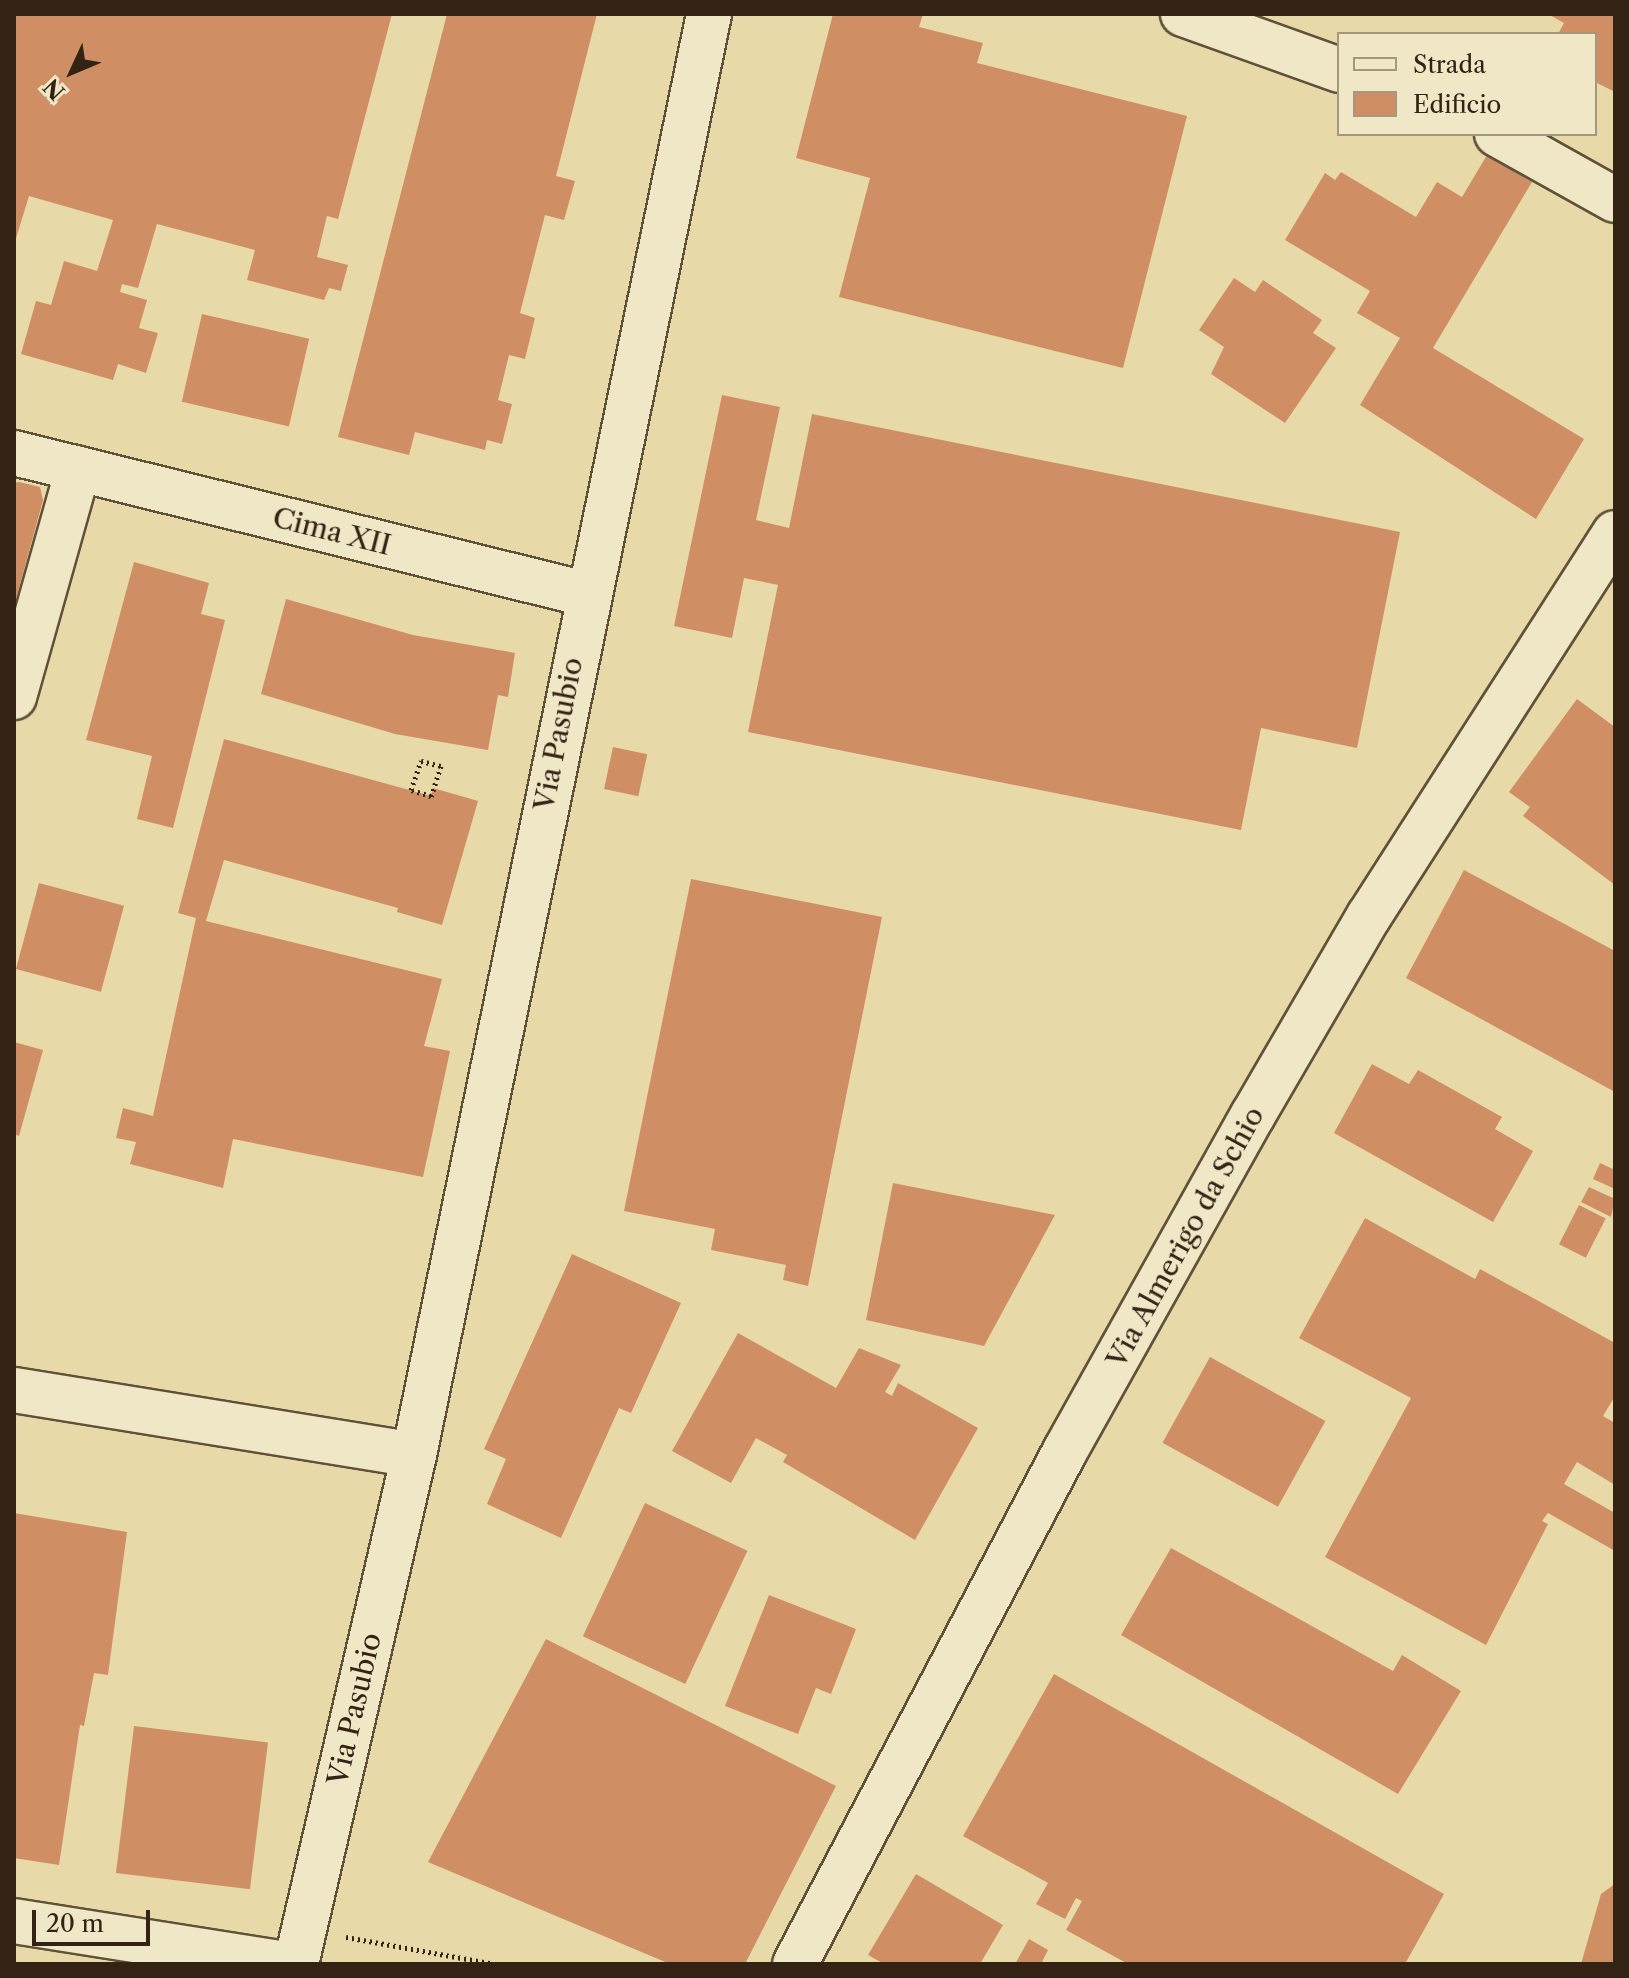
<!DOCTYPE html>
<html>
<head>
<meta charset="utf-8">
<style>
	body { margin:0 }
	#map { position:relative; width:1629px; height:1978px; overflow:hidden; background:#e8daa8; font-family:"Libre Caslon Text",serif }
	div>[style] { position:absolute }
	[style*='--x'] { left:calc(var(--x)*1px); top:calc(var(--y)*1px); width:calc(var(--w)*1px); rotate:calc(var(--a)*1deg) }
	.building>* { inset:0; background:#d08e64; transform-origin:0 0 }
	.path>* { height:5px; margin-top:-2.5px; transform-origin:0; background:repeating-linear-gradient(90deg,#322314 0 2px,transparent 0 6px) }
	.roads { filter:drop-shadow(2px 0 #605139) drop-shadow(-2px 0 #605139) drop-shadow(0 2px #605139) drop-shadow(0 -2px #605139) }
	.minor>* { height:44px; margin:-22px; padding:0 22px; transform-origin:22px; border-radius:22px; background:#f0e7c6 }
	.tertiary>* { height:44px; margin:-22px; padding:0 22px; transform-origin:22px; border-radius:22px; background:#f0e7c6 }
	span { translate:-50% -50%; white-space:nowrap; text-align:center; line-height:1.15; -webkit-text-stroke:6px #f0e7c6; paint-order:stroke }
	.street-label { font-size:28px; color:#322314 }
	.frame { position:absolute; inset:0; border:16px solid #322314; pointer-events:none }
	.legend { position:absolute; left:1337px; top:32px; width:260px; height:104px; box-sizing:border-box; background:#f0e7c6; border:2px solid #a4997f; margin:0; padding:10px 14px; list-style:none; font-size:24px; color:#322314 }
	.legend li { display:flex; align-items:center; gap:16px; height:40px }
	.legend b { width:40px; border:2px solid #a4997f }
	.north { position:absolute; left:32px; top:32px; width:80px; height:80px; -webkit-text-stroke:6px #f0e7c6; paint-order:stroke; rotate:226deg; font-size:22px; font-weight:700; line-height:32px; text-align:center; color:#322314 }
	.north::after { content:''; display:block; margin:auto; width:28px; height:36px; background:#322314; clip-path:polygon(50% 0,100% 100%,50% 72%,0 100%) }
	.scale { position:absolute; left:32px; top:1910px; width:118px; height:36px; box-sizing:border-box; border:4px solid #322314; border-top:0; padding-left:10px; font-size:24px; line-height:28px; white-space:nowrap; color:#322314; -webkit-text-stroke:6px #f0e7c6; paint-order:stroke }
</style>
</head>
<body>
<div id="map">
	<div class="building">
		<div style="clip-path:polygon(14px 14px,392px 14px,338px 219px,327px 216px,317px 257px,348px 265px,341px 291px,329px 288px,324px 300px,247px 280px,255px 250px,157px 224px,138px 288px,122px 284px,120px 292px,147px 300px,139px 328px,158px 333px,146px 373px,118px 364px,113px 380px,21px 354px,36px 301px,51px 305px,64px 261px,97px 271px,113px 220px,29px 196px,14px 245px)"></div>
		<div style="clip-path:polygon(447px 14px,597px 14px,556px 176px,575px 181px,564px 220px,545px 215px,520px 313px,535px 318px,525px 359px,509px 355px,498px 400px,512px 404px,502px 444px,487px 440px,485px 450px,415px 432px,409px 455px,338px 437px)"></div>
		<div style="clip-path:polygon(833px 14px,923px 14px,919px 27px,983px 43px,977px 63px,1187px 116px,1123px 368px,839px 297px,870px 178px,796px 158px)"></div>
		<div style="clip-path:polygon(1548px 14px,1615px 14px,1615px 92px,1595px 82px,1595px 34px,1558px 34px,1564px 23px)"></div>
		<div style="clip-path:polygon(1487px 155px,1532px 182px,1433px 348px,1584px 439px,1536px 519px,1360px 405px,1400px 338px,1357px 313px,1370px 291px,1285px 240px,1325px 173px,1335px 180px,1341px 172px,1416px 217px,1437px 182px,1462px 197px)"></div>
		<div style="clip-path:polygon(1234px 278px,1255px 292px,1263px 280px,1322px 320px,1313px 333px,1336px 348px,1285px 423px,1211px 374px,1224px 347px,1199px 330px)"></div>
		<div style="left:202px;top:314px;width:110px;height:90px;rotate:13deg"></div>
		<div style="clip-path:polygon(722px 395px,780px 407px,756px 520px,789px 528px,812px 414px,1400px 532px,1357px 748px,1261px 728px,1241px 830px,748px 732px,778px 585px,744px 578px,732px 638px,674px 626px)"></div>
		<div style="clip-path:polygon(19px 482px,40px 487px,43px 500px,15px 603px,14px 483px)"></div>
		<div style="clip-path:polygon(134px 562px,209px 583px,201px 614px,225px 620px,173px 828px,137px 819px,152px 756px,86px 740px)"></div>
		<div style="clip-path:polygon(286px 599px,413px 635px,515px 653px,508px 697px,498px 695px,488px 750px,395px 734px,261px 694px)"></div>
		<div style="clip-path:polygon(1577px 699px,1615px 727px,1615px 885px,1523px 816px,1530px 807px,1509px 792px)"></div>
		<div style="clip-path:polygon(224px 739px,431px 796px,433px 788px,478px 801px,442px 925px,397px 912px,398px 908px,224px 860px,206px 921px,442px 979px,424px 1046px,450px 1051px,423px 1177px,233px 1139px,223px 1188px,130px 1164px,136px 1142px,116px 1138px,123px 1108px,153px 1116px,196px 918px,178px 913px)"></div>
		<div style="left:613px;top:747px;width:35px;height:43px;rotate:12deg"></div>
		<div style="clip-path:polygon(1464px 870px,1615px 951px,1615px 1092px,1406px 978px)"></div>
		<div style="clip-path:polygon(691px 879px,882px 917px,808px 1286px,783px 1280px,786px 1265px,711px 1250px,715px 1229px,624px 1211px)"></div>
		<div style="left:39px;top:883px;width:88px;height:89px;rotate:15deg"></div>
		<div style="clip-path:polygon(14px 1042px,43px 1050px,19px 1136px,14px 1134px)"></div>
		<div style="clip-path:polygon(1372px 1064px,1409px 1084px,1418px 1070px,1502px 1117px,1495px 1129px,1533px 1151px,1493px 1222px,1334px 1133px)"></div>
		<div style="clip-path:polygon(1600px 1163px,1615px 1170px,1615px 1189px,1593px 1179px)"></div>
		<div style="clip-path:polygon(893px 1183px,1055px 1215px,984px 1346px,866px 1320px)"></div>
		<div style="clip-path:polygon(1589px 1187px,1615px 1199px,1611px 1217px,1581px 1202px)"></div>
		<div style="left:1579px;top:1205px;width:30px;height:44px;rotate:27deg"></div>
		<div style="clip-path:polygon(1365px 1218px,1475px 1279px,1480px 1269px,1615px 1343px,1615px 1396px,1603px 1416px,1615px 1423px,1615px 1485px,1577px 1462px,1564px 1484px,1615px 1513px,1615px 1551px,1548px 1513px,1542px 1521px,1548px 1524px,1486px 1645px,1325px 1557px,1411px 1398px,1299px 1338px)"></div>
		<div style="clip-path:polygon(572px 1254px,681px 1303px,631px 1413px,619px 1408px,561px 1538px,487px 1504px,506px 1459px,484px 1449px)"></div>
		<div style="clip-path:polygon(738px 1333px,836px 1388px,859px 1348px,901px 1365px,885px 1392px,892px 1396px,898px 1383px,978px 1428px,915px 1540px,783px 1462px,787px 1455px,756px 1438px,731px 1483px,672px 1451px)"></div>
		<div style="left:1210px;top:1357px;width:132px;height:98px;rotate:29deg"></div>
		<div style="left:645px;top:1503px;width:113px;height:147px;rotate:25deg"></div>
		<div style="clip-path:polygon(14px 1513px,127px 1532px,108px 1675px,94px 1673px,84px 1726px,80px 1725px,59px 1865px,14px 1858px)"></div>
		<div style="clip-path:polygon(1171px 1548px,1393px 1671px,1402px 1655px,1461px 1691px,1398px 1794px,1121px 1635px)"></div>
		<div style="clip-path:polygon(769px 1595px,856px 1629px,831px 1694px,816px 1688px,798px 1734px,725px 1706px)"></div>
		<div style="clip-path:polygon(546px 1639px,836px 1786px,745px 1964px,670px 1964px,428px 1862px)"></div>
		<div style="clip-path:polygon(1054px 1674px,1444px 1894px,1405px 1964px,1128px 1964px,1066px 1930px,1082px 1901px,1076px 1898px,1065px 1919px,1036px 1904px,1048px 1883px,963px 1836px)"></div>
		<div style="left:134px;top:1726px;width:135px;height:148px;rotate:7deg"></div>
		<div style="clip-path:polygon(916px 1874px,1003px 1925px,980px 1964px,884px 1964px,868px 1955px)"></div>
		<div style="clip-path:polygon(1615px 1884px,1615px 1964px,1581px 1964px,1601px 1894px)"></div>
		<div style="clip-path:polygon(1029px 1939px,1048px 1950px,1041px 1964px,1015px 1964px)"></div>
	</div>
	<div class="path">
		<div style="--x:421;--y:761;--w:21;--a:14"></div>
		<div style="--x:441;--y:766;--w:32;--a:108"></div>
		<div style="--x:431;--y:796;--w:21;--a:-163"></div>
		<div style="--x:411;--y:790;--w:31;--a:-71"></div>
		<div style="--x:346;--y:1937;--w:150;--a:10.3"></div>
	</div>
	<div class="roads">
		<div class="minor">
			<div style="--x:1183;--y:14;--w:166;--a:19.7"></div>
			<div style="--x:1497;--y:134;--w:135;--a:29.2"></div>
			<div style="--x:14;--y:453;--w:589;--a:13.85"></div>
			<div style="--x:14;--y:697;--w:237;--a:-74.3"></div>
			<div style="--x:14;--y:1390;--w:405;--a:9.2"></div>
			<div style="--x:296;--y:1964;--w:522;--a:-76.95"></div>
			<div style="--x:414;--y:1455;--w:1471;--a:-78.43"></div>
			<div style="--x:795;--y:1964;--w:580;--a:-62.24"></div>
			<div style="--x:1065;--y:1451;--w:385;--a:-60.8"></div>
			<div style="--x:1253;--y:1115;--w:230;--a:-59.8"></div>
			<div style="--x:1369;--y:916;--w:455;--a:-57.3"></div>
		</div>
		<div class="tertiary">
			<div style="--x:14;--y:1921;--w:274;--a:9"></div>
		</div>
	</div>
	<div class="street-label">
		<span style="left:332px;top:531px;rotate:14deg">Cima XII</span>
		<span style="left:558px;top:734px;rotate:-79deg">Via Pasubio</span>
		<span style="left:1185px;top:1237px;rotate:-61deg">Via Almerigo da Schio</span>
		<span style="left:354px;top:1709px;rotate:-77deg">Via Pasubio</span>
	</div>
	<div class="frame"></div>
	<ul class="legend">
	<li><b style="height:10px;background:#f0e7c6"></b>Strada</li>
	<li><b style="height:22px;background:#d08e64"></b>Edificio</li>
	</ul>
	<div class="north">N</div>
	<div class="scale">20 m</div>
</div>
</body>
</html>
